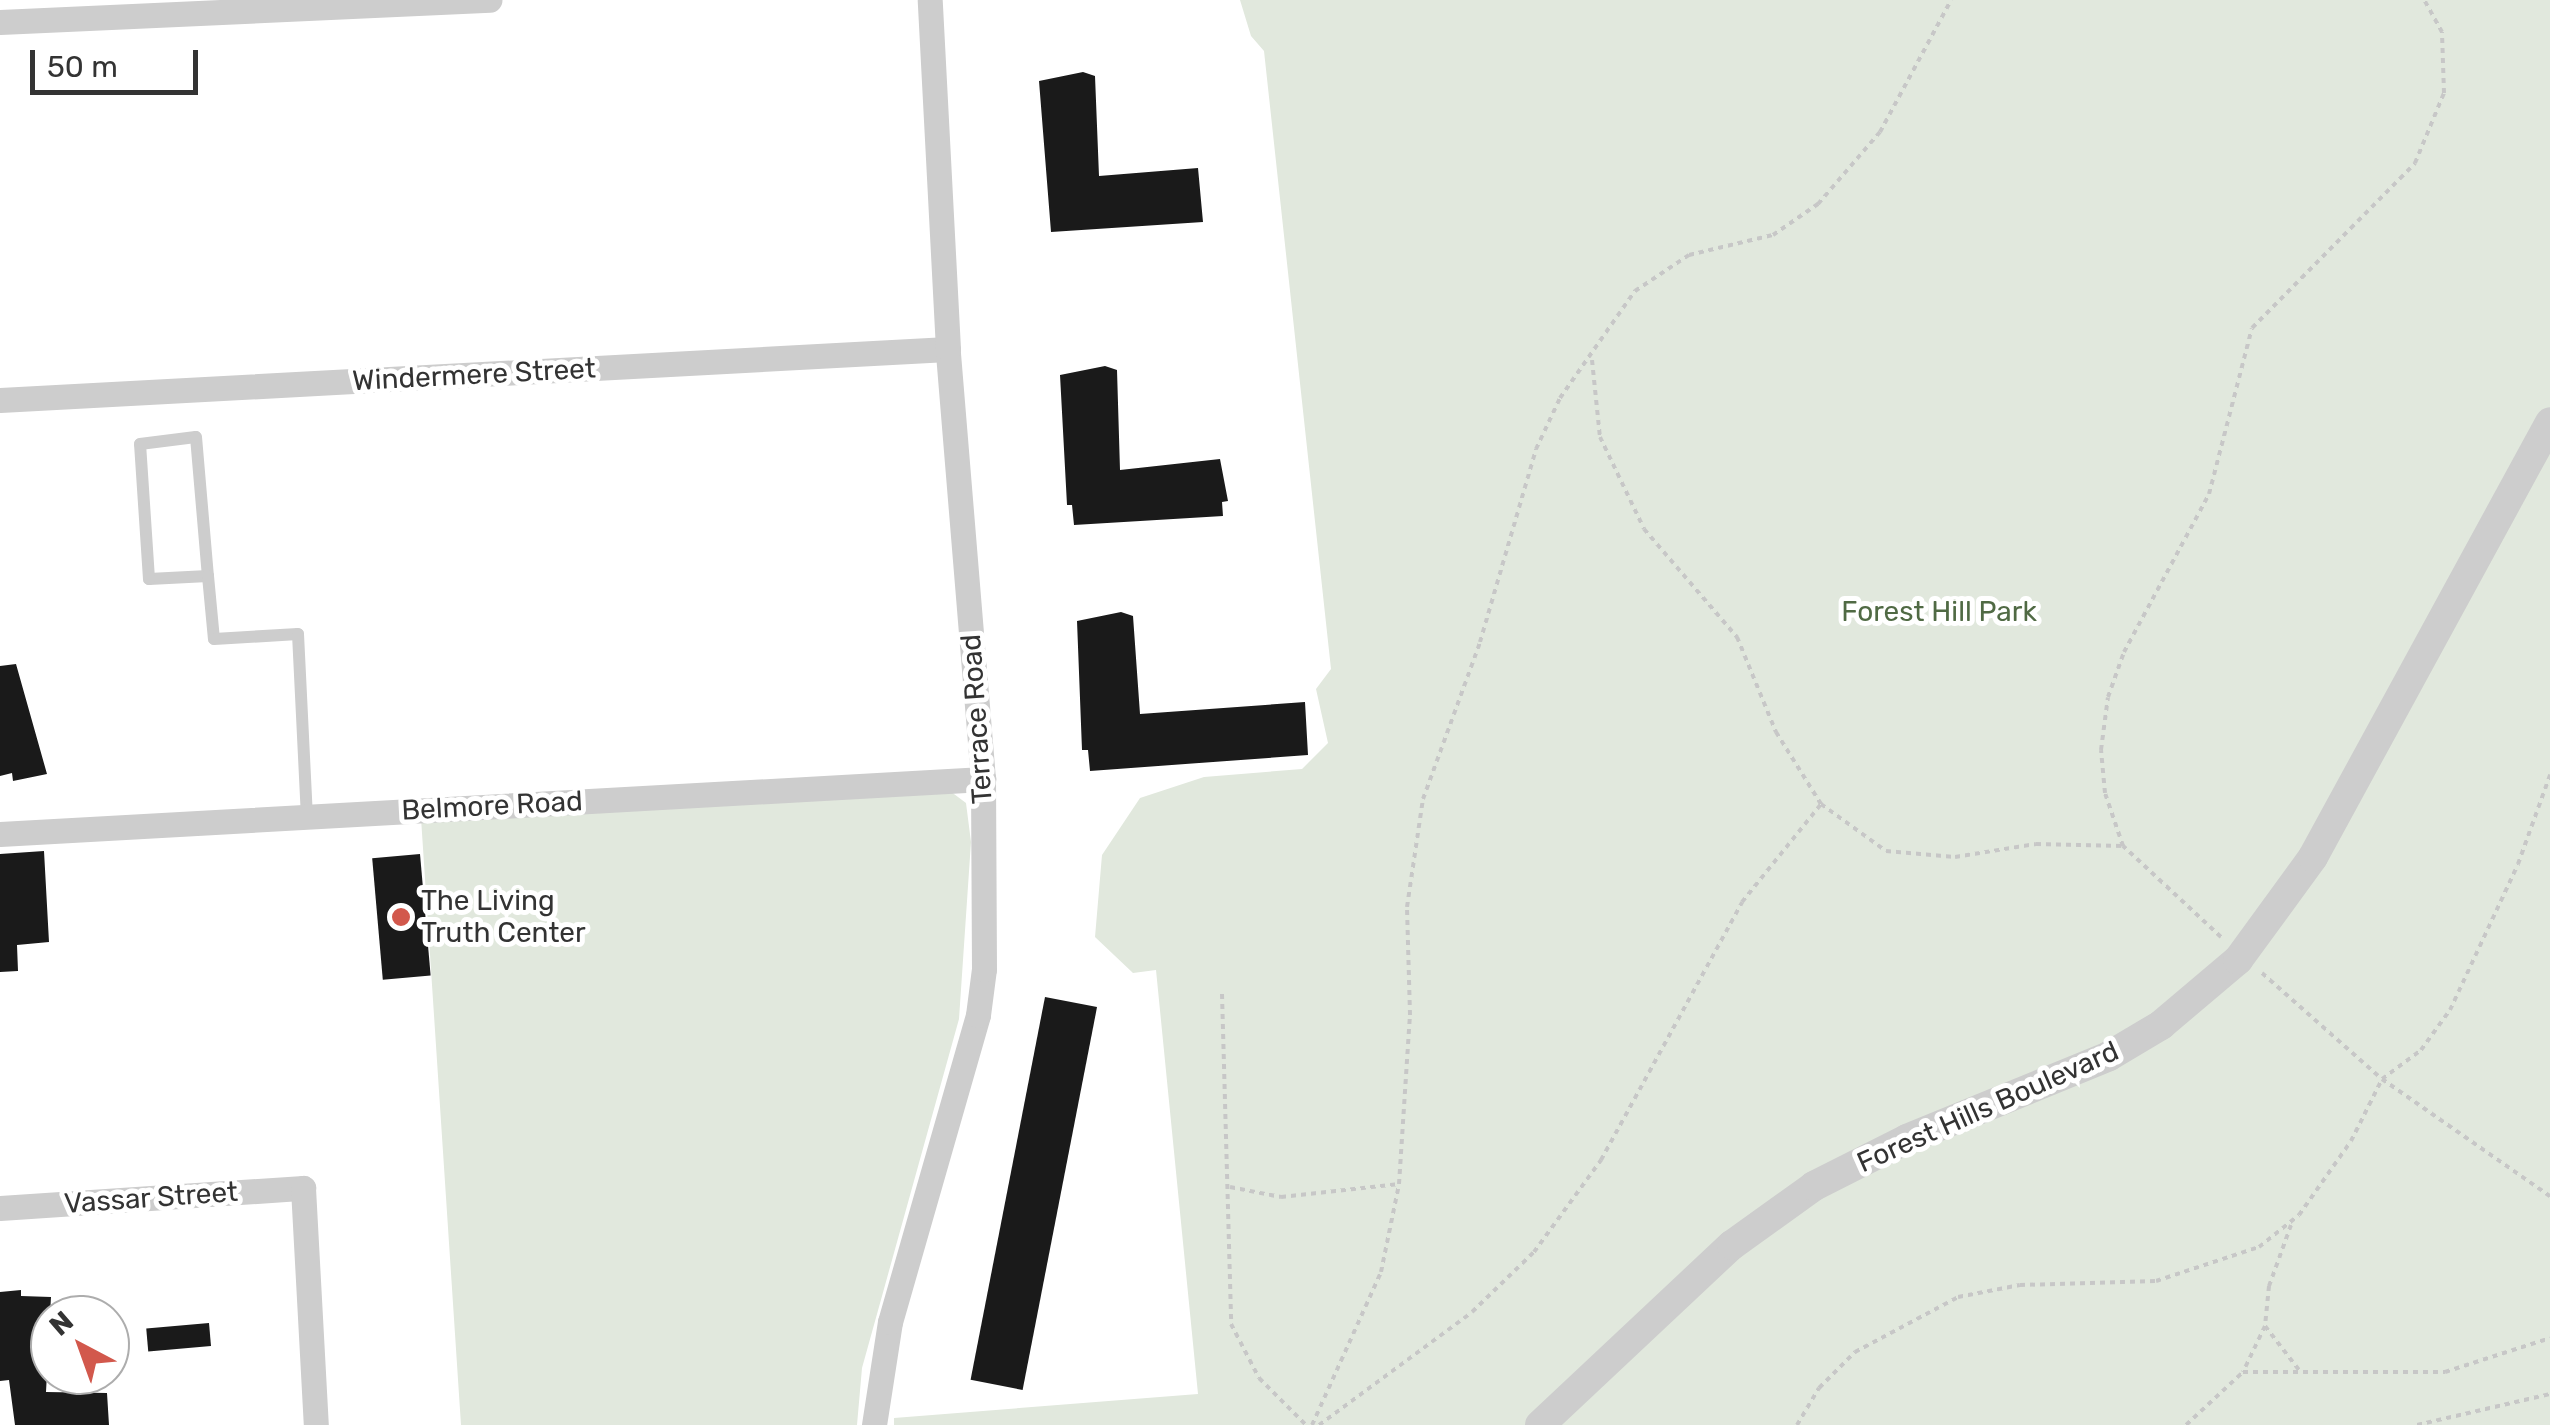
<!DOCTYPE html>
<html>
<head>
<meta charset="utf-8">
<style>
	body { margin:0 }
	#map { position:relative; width:2550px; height:1425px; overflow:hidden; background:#fff; font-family:Rubik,sans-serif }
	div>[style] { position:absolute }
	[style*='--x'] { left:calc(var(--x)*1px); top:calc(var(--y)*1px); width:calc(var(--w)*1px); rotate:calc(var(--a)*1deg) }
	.green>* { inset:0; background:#e1e8dd }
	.building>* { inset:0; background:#1a1a1a; transform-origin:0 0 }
	.path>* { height:4px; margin-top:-2px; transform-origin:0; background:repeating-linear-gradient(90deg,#c7c7c7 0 5px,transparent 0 10px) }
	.service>* { height:12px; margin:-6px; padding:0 6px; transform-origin:6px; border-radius:6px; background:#cdcdcd }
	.minor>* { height:25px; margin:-12.5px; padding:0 12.5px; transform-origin:12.5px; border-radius:12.5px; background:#cdcdcd }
	.tertiary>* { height:30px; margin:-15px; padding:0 15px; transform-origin:15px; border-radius:15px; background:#cdcdcd }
	.dots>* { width:28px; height:28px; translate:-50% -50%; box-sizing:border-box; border:5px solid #fff; border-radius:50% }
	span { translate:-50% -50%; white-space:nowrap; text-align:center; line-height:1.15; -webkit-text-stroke:10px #fff; paint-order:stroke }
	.street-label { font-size:28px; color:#333 }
	.park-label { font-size:28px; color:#506a44 }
	.poi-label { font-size:28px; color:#333 }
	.left { translate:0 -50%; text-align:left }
	.north { position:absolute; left:30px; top:1295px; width:100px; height:100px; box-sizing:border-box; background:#fff; border:2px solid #adadad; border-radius:50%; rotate:319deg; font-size:28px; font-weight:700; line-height:40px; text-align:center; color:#333 }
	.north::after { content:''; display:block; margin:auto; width:35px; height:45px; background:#d2584c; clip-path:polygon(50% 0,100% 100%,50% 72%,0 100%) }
	.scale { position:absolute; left:30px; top:50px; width:168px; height:45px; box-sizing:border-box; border:5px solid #333; border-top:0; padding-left:12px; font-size:30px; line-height:35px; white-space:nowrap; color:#333; -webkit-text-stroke:8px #fff; paint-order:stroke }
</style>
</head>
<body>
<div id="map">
	<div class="green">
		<div style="clip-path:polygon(1240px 0,2550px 0,2550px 1425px,894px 1425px,894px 1418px,1198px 1394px,1156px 970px,1133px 973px,1095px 937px,1102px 855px,1140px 798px,1204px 777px,1302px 769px,1328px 743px,1316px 689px,1331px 669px,1264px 51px,1251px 36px)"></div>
		<div style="clip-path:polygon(946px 788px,966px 803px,971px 842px,959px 1019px,862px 1368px,857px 1425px,461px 1425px,421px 818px)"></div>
	</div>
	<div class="building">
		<div style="clip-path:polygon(1083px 72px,1095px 76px,1099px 176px,1198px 168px,1203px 222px,1051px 232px,1039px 81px)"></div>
		<div style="clip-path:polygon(1105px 366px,1117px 370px,1120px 470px,1220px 459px,1228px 501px,1222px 502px,1223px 516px,1074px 525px,1072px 505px,1067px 505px,1060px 375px)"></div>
		<div style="clip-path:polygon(1121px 612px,1133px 616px,1140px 714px,1305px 702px,1308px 755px,1090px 771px,1088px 750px,1082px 750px,1077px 621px)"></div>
		<div style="clip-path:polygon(16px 664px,47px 774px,13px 781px,12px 773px,0 776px,0 666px)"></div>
		<div style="clip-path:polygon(44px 851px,49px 942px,17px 945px,18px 971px,0 972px,0 854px)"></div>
		<div style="left:420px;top:854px;width:122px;height:48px;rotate:85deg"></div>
		<div style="left:1045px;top:997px;width:53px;height:390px;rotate:11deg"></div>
		<div style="clip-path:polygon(21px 1290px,21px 1296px,51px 1297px,46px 1392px,107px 1393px,109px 1425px,15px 1425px,9px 1380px,0 1381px,0 1292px)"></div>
		<div style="left:209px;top:1323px;width:23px;height:63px;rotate:85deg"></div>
	</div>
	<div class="path">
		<div style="--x:1592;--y:360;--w:77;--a:84.1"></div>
		<div style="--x:1600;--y:437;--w:102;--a:64.4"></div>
		<div style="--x:1644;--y:529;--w:143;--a:49.3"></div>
		<div style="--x:1737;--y:637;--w:103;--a:67.7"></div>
		<div style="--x:1776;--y:732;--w:85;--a:58"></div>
		<div style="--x:1821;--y:804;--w:80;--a:35.9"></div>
		<div style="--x:1886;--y:851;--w:69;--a:5"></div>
		<div style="--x:1955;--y:857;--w:82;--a:-9.1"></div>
		<div style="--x:2036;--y:844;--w:87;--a:1.3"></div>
		<div style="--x:2221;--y:937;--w:134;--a:-137.1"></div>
		<div style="--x:2123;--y:846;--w:56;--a:-108.8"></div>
		<div style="--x:2105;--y:793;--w:43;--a:-95.3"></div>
		<div style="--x:2101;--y:750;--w:53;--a:-82.5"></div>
		<div style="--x:2108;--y:697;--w:48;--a:-70.4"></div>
		<div style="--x:2124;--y:652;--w:179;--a:-61.7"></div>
		<div style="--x:2209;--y:494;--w:171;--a:-75.5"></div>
		<div style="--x:2252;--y:328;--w:232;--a:-45.3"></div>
		<div style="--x:2415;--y:163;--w:76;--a:-67.5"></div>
		<div style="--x:2444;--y:93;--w:61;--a:-91.9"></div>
		<div style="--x:2442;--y:32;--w:37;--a:-119"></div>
		<div style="--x:2262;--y:973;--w:160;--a:41.5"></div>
		<div style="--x:2382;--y:1079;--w:205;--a:34.9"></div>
		<div style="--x:1222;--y:994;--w:330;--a:88.4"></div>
		<div style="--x:1231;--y:1324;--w:61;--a:62.6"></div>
		<div style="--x:1259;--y:1378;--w:66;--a:45"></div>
		<div style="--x:1230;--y:1187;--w:52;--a:11.1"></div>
		<div style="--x:1281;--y:1197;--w:119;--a:-6.3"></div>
		<div style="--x:2291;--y:1225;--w:65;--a:109.8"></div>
		<div style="--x:2269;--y:1286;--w:40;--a:95.7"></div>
		<div style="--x:2265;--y:1326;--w:51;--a:115.6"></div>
		<div style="--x:2243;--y:1372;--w:202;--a:0"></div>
		<div style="--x:2445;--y:1372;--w:110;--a:-17.9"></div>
		<div style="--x:2265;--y:1326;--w:56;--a:52.3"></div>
		<div style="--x:1312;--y:1425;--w:168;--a:-65.7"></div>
		<div style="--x:1381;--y:1272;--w:90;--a:-78.4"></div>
		<div style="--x:1399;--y:1184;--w:169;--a:-86.3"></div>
		<div style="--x:1410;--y:1015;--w:108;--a:-91.6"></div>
		<div style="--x:1407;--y:907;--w:109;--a:-81.6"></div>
		<div style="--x:1423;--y:799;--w:167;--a:-70"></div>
		<div style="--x:1480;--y:642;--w:201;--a:-73.8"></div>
		<div style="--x:1536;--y:449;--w:56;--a:-64.8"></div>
		<div style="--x:1560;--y:398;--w:131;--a:-55"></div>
		<div style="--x:1635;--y:291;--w:65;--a:-33.7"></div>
		<div style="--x:1689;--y:255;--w:86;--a:-13.4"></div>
		<div style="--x:1773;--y:235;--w:55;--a:-34.6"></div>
		<div style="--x:1818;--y:204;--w:95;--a:-49.3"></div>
		<div style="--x:1880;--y:132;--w:150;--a:-61.7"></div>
		<div style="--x:1319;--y:1425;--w:190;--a:-36.4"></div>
		<div style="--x:1472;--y:1312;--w:86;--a:-44.1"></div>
		<div style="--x:1534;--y:1252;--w:114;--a:-53.9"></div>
		<div style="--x:1601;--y:1160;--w:294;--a:-61.3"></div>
		<div style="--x:1742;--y:902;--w:126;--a:-51.1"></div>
		<div style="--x:1797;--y:1425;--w:43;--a:-59.3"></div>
		<div style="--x:1819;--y:1388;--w:51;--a:-45"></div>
		<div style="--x:1855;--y:1352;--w:117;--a:-28.1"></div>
		<div style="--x:1958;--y:1297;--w:63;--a:-11"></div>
		<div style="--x:2020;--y:1285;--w:136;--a:-1.7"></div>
		<div style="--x:2156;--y:1281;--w:108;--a:-18.3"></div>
		<div style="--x:2259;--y:1247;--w:51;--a:-38.7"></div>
		<div style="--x:2299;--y:1215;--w:90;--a:-54.9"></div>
		<div style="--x:2351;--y:1141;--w:69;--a:-63.4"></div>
		<div style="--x:2382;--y:1079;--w:49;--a:-36.6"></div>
		<div style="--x:2421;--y:1050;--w:49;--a:-54.1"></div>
		<div style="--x:2450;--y:1010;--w:161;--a:-65"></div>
		<div style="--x:2518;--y:864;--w:95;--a:-70.2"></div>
		<div style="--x:2186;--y:1425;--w:78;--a:-42.9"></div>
		<div style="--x:2417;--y:1425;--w:137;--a:-13.1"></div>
	</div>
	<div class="service">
		<div style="--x:208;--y:576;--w:59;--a:177.1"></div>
		<div style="--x:149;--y:579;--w:135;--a:-93.8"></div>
		<div style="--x:140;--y:444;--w:56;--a:-7.1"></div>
		<div style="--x:196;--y:437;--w:140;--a:85.1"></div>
		<div style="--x:208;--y:576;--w:63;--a:84.6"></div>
		<div style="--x:214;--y:639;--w:84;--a:-3.4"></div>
		<div style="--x:298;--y:634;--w:182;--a:87.2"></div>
	</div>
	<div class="minor">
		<div style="--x:0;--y:22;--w:490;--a:-2.6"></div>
		<div style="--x:0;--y:400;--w:949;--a:-3.08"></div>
		<div style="--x:0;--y:834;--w:985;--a:-3.2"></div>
		<div style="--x:0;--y:1208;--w:304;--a:-3.8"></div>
		<div style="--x:303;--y:1188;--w:237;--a:86.9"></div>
		<div style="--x:874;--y:1425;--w:104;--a:-81.2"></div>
		<div style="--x:890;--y:1322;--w:319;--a:-74"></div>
		<div style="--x:978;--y:1015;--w:46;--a:-82.6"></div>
		<div style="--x:984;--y:969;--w:190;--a:-90.3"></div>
		<div style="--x:983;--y:779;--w:431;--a:-94.7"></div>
		<div style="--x:948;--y:349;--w:349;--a:-93"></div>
	</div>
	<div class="tertiary">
		<div style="--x:1540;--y:1425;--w:263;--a:-43.2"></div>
		<div style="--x:1732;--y:1245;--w:101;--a:-35.7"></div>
		<div style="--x:1814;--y:1186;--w:104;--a:-26.8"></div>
		<div style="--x:1907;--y:1139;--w:218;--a:-22.3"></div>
		<div style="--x:2109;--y:1056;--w:61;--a:-30.8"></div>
		<div style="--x:2161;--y:1025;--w:101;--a:-40.2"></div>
		<div style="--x:2238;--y:960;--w:127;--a:-53.9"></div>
		<div style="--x:2313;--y:857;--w:495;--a:-61.4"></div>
	</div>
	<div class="dots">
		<div style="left:401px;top:917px;background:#d2584c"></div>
	</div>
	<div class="street-label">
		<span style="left:474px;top:375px;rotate:-3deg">Windermere Street</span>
		<span style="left:977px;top:719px;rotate:-94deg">Terrace Road</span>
		<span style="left:492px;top:806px;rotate:-3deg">Belmore Road</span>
		<span style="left:1988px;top:1107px;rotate:-24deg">Forest Hills Boulevard</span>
		<span style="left:151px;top:1198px;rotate:-4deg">Vassar Street</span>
	</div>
	<div class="park-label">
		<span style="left:1939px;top:612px">Forest Hill Park</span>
	</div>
	<div class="poi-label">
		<span class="left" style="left:421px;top:917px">The Living<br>Truth Center</span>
	</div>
	<div class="north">N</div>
	<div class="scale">50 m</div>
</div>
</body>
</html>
